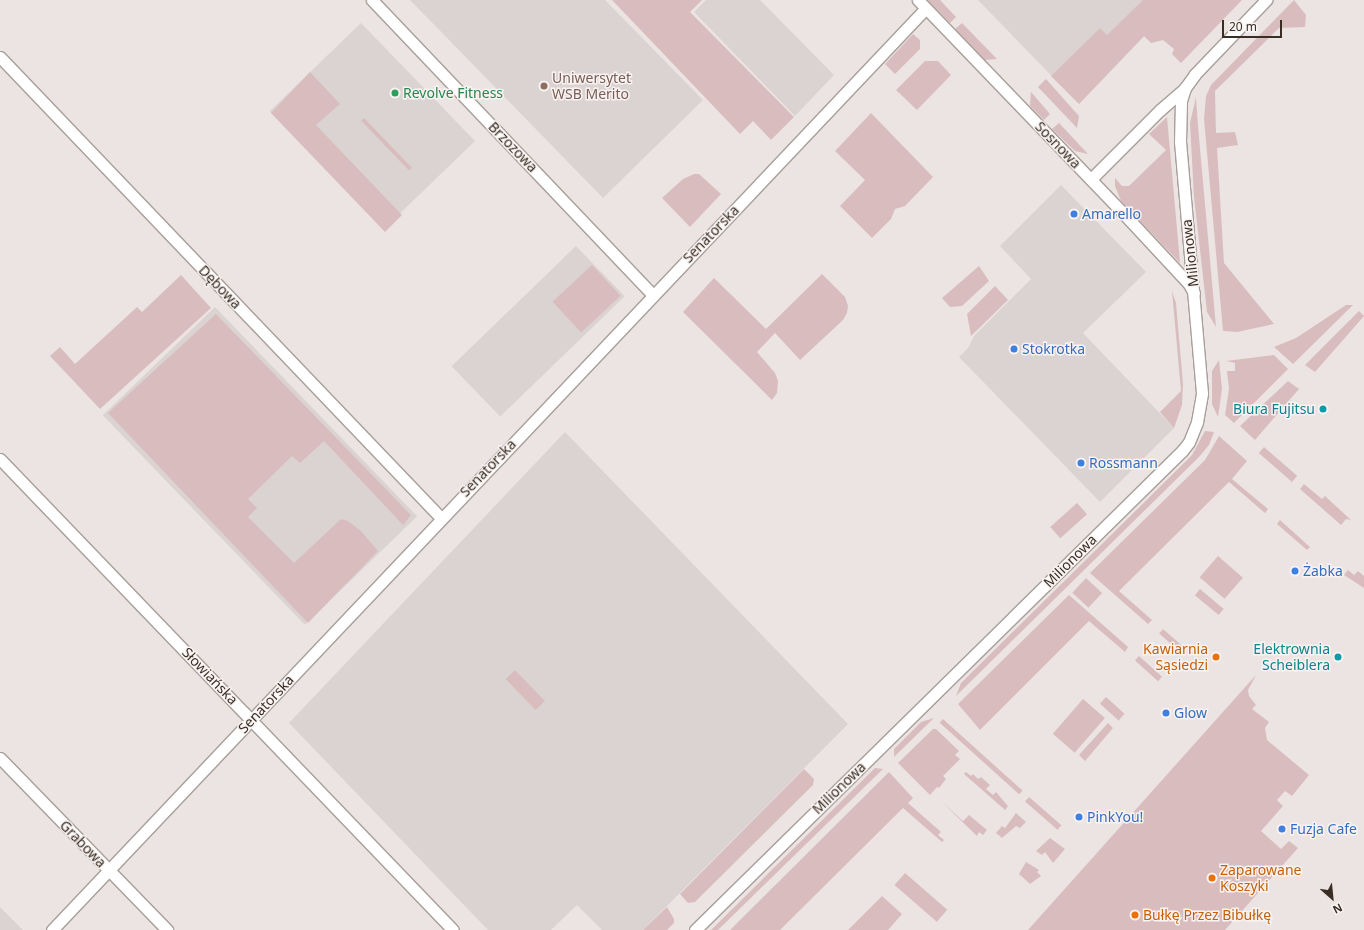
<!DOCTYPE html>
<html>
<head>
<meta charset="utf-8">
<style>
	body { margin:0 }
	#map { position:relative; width:1364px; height:930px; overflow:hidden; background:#ebe4e2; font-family:"Noto Sans",sans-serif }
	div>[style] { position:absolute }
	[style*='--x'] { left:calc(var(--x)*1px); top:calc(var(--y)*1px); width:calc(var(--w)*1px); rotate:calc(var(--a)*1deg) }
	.built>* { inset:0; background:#dad3d1; transform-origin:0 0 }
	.green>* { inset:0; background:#d9bdbe; transform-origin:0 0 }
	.roads { filter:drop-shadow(1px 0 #a89f9a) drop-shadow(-1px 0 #a89f9a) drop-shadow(0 1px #a89f9a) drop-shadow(0 -1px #a89f9a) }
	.minor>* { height:11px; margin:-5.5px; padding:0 5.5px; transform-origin:5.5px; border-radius:5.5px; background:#fff }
	.tertiary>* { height:11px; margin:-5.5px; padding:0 5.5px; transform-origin:5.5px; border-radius:5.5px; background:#fff }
	.dots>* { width:11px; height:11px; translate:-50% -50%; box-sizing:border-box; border:2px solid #f8f3f2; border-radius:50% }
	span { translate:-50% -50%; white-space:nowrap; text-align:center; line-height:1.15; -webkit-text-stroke:3px #f8f3f2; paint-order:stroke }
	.education-label { font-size:14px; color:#785e54 }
	.left { translate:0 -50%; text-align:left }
	.leisure-label { font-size:14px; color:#27864d }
	.street-label { font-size:14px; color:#3a2e24 }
	.shop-label { font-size:14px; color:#366cbe }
	.culture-label { font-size:14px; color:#0d838f }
	.right { translate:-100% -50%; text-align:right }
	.food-label { font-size:14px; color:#c56008 }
	.north { position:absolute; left:1312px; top:878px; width:40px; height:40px; -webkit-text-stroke:3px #f8f3f2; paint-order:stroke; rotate:153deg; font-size:11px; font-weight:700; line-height:16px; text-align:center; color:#3a2e24 }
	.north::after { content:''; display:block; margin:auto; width:14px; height:18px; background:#3a2e24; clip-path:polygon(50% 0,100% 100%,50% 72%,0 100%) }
	.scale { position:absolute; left:1222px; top:20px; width:60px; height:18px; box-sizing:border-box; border:2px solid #3a2e24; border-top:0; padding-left:5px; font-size:12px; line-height:14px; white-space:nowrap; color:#3a2e24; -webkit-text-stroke:3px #f8f3f2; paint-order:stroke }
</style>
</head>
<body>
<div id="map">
	<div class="built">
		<div style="clip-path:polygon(410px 0,605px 0,703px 100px,603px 198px)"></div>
		<div style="clip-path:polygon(706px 0,760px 0,834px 75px,795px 116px,694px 12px)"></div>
		<div style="clip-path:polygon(978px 0,1179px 0,1079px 104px)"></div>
		<div style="left:361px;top:23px;width:164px;height:127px;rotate:46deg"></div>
		<div style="clip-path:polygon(1061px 185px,1146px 272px,1083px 333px,1174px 428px,1100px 502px,959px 357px,968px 348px,974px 336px,1031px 279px,1000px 246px)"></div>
		<div style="left:576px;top:246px;width:70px;height:173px;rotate:46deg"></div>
		<div style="left:215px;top:307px;width:291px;height:156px;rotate:46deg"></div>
		<div style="clip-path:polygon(565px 432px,848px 724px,643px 930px,602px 930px,577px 905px,551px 930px,488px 930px,289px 723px)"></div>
		<div style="clip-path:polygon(0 907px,23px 930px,0 930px)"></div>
	</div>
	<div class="green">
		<div style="clip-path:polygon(612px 0,702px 0,690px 12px,794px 117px,771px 140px,753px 121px,740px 134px)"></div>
		<div style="clip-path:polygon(927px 0,940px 0,956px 17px,950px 23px)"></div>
		<div style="clip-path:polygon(1143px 0,1242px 0,1181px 63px,1172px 54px,1174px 49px,1163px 40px,1151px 43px,1144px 36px,1079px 104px,1051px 76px,1100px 28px,1107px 35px)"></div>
		<div style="clip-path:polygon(1294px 0,1306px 15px,1305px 27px,1279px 28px,1215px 91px,1216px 133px,1235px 132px,1238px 145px,1217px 148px,1224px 263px,1274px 324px,1237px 332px,1223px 331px,1204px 119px,1206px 96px,1211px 85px)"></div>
		<div style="clip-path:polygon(962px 23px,997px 59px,985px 60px,955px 29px)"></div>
		<div style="clip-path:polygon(913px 34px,920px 40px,920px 49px,895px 74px,885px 64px)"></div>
		<div style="clip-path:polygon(925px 61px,938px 61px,951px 75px,917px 110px,896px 90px)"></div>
		<div style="clip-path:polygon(310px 72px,340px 104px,316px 125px,402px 215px,385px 232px,271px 113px)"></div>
		<div style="clip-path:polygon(1046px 79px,1079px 116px,1077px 128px,1038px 87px)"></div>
		<div style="clip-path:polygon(1031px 92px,1050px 114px,1044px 120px,1030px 106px)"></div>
		<div style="clip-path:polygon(1196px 97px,1198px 126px,1216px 327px,1207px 312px,1194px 197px,1190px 123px)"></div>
		<div style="clip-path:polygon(871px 113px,933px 177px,905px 206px,895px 209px,891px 219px,872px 238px,840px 206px,865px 180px,835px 151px)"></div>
		<div style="clip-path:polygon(1167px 117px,1179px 251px,1180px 263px,1121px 201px,1115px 186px,1115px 178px,1122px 186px,1129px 186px,1166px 150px,1149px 134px)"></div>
		<div style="left:364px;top:118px;width:69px;height:4px;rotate:46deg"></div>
		<div style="clip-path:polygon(1059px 123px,1088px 154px,1075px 151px,1052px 129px)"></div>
		<div style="clip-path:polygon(694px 174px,699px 174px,721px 194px,690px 227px,662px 198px,683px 179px)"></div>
		<div style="left:592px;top:265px;width:42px;height:54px;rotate:47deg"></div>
		<div style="clip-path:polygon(979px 266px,989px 281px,962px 306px,950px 307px,942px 298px)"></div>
		<div style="clip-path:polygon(822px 274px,845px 297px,848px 306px,847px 313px,843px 320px,800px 360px,775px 333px,757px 352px,775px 373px,778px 381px,777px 393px,772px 400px,683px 312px,714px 278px,766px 329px)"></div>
		<div style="clip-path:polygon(181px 275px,211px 308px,100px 409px,50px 356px,60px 347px,75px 364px,137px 307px,142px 312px)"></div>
		<div style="clip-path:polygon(995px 286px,1008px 300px,971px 336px,967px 314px)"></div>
		<div style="clip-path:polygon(1172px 291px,1176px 303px,1183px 384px,1182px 405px,1174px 428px,1160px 412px,1181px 391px)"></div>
		<div style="clip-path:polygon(1346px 305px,1353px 305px,1293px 364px,1274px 347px,1296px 338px)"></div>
		<div style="clip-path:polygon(1359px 311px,1364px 316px,1315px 372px,1305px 365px)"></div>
		<div style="clip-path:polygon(216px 314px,411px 515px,403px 525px,324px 441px,300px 463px,292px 456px,248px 499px,257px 508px,248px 517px,294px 563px,341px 519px,348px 521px,361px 531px,378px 551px,308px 623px,108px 413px)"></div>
		<div style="clip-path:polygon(1274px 355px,1288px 369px,1234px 423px,1225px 415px,1229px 389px,1227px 371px,1235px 371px,1235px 363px,1226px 361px)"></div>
		<div style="clip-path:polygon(1219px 360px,1222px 389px,1218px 417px,1212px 404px,1212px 371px)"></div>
		<div style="clip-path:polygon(1288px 381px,1299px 389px,1255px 440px,1240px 426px)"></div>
		<div style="clip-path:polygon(1205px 431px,1214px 432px,1209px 445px,1199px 457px,956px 696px,961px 683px,1183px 464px,1192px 455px)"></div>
		<div style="clip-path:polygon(1219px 436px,1247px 461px,1232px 479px,1268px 509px,1265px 513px,1229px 482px,1119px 591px,1152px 620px,1148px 624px,1090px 573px,1205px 460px)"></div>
		<div style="left:1264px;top:447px;width:44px;height:8px;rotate:41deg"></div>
		<div style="clip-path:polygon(1304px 484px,1322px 499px,1325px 496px,1351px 520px,1346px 519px,1341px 525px,1300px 489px)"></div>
		<div style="left:1077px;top:503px;width:15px;height:36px;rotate:48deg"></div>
		<div style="clip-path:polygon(1280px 520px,1310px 547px,1307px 550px,1277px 524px)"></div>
		<div style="left:1218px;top:556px;width:33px;height:28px;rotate:41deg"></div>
		<div style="clip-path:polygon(1348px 570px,1354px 575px,1358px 571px,1364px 576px,1364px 588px,1344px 575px)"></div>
		<div style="left:1086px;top:578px;width:22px;height:20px;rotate:43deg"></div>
		<div style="left:1200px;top:589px;width:31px;height:8px;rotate:40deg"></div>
		<div style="clip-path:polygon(1069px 595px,1128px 647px,1125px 652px,1089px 621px,980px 730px,958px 704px)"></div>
		<div style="left:1163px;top:629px;width:30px;height:6px;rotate:41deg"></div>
		<div style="left:1139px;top:656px;width:31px;height:6px;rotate:42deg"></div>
		<div style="left:515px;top:670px;width:43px;height:13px;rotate:46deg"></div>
		<div style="clip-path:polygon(1256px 675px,1248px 690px,1249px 696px,1256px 705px,1252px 709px,1269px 722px,1265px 728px,1267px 740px,1309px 775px,1292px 796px,1285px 791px,1277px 800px,1283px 806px,1261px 831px,1281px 849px,1289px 841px,1298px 848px,1225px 930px,1028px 930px)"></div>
		<div style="left:1106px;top:697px;width:25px;height:9px;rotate:42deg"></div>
		<div style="left:1083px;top:699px;width:29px;height:46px;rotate:41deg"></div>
		<div style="clip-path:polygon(934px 718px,894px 757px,894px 749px,921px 722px)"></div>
		<div style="left:943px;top:719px;width:107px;height:5px;rotate:42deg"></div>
		<div style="clip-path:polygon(1108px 723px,1113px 728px,1085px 761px,1079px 755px)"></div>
		<div style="clip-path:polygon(933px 729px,936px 729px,959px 751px,955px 755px,960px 759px,943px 776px,946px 779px,939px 788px,937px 787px,930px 795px,898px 763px)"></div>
		<div style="clip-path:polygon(875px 768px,883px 769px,718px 930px,711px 930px)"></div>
		<div style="clip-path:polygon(804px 769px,814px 779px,813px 785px,695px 902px,688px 903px,680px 894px)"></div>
		<div style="clip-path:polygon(889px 772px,913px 798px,908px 803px,941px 832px,938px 835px,944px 840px,942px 842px,903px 808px,780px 930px,730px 930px)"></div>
		<div style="clip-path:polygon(966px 772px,971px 776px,973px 774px,978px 779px,981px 777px,990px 785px,986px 789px,993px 795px,996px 792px,1008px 806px,1005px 810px,964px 774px)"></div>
		<div style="left:1029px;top:797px;width:43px;height:6px;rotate:41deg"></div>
		<div style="clip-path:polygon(941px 801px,963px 821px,969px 815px,987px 830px,983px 835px,979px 832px,977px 836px)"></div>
		<div style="clip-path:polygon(1016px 813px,1026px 822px,1020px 828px,1016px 826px,1002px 838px,996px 833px,1002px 826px,1005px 828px)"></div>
		<div style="clip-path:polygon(1050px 838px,1065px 849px,1053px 863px,1045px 852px,1042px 855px,1036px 851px)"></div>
		<div style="clip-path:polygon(1026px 862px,1039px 870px,1037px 872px,1041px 876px,1030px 884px,1019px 874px)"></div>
		<div style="left:905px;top:873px;width:56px;height:16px;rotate:41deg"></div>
		<div style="clip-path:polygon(882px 896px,902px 914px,888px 930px,848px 930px)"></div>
		<div style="clip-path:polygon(667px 907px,674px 919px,674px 923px,667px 930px,643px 930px)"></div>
	</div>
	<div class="roads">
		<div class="minor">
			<div style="--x:372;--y:0;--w:407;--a:46.4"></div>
			<div style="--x:918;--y:0;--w:296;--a:46.1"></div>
			<div style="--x:1123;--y:213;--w:97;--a:47.1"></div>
			<div style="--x:1189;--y:284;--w:10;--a:61"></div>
			<div style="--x:0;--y:57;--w:638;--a:46.27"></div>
			<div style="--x:1091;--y:179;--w:98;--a:-45"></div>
			<div style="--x:1160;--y:110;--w:33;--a:-41"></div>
			<div style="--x:0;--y:459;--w:653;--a:46.12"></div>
			<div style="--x:0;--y:758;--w:240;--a:45.8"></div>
			<div style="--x:52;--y:930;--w:1270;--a:-46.53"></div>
		</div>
		<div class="tertiary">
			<div style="--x:695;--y:930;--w:683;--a:-44.53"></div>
			<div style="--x:1182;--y:451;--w:11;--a:-52"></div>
			<div style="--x:1189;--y:442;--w:22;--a:-68"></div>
			<div style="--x:1197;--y:422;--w:29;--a:-80"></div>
			<div style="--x:1202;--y:393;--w:252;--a:-95"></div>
			<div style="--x:1180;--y:142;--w:41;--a:-88.6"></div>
			<div style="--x:1181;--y:101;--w:14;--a:-73"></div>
			<div style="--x:1185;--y:88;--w:17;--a:-54"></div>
			<div style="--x:1195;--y:74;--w:103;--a:-46.2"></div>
		</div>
	</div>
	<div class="dots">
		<div style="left:544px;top:86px;background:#8d6e63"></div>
		<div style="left:395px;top:93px;background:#2e9e5b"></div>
		<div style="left:1074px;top:214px;background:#3f7fe0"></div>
		<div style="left:1014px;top:349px;background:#3f7fe0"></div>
		<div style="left:1323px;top:409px;background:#0f9aa8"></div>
		<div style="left:1081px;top:463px;background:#3f7fe0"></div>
		<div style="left:1295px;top:571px;background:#3f7fe0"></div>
		<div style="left:1216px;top:657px;background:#e8710a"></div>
		<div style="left:1338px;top:657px;background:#0f9aa8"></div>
		<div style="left:1166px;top:713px;background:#3f7fe0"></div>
		<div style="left:1079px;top:817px;background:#3f7fe0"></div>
		<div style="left:1282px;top:829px;background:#3f7fe0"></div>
		<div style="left:1212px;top:878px;background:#e8710a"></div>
		<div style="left:1135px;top:915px;background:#e8710a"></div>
	</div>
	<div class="education-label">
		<span class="left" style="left:552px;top:86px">Uniwersytet<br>WSB Merito</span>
	</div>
	<div class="leisure-label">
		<span class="left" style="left:403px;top:93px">Revolve Fitness</span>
	</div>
	<div class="street-label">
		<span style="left:1058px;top:145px;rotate:46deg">Sosnowa</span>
		<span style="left:513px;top:147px;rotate:46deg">Brzozowa</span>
		<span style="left:711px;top:234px;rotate:-46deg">Senatorska</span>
		<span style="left:1190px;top:253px;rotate:-96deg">Milionowa</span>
		<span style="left:220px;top:287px;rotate:46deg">Dębowa</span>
		<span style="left:488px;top:468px;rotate:-46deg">Senatorska</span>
		<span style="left:1070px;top:561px;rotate:-45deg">Milionowa</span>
		<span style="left:210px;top:676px;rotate:46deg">Słowiańska</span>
		<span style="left:266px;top:704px;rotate:-47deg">Senatorska</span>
		<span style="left:839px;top:788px;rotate:-44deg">Milionowa</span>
		<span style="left:83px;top:844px;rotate:46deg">Grabowa</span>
	</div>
	<div class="shop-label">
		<span class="left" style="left:1082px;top:214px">Amarello</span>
		<span class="left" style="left:1022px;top:349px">Stokrotka</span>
		<span class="left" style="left:1089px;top:463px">Rossmann</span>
		<span class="left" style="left:1303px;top:571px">Żabka</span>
		<span class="left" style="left:1174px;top:713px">Glow</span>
		<span class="left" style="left:1087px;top:817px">PinkYou!</span>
		<span class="left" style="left:1290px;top:829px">Fuzja Cafe</span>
	</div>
	<div class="culture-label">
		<span class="right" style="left:1315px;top:409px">Biura Fujitsu</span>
		<span class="right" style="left:1330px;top:657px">Elektrownia<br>Scheiblera</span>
	</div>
	<div class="food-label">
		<span class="right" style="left:1208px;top:657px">Kawiarnia<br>Sąsiedzi</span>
		<span class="left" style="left:1220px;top:878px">Zaparowane<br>Koszyki</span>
		<span class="left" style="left:1143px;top:915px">Bułkę Przez Bibułkę</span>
	</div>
	<div class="north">N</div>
	<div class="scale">20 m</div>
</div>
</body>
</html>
